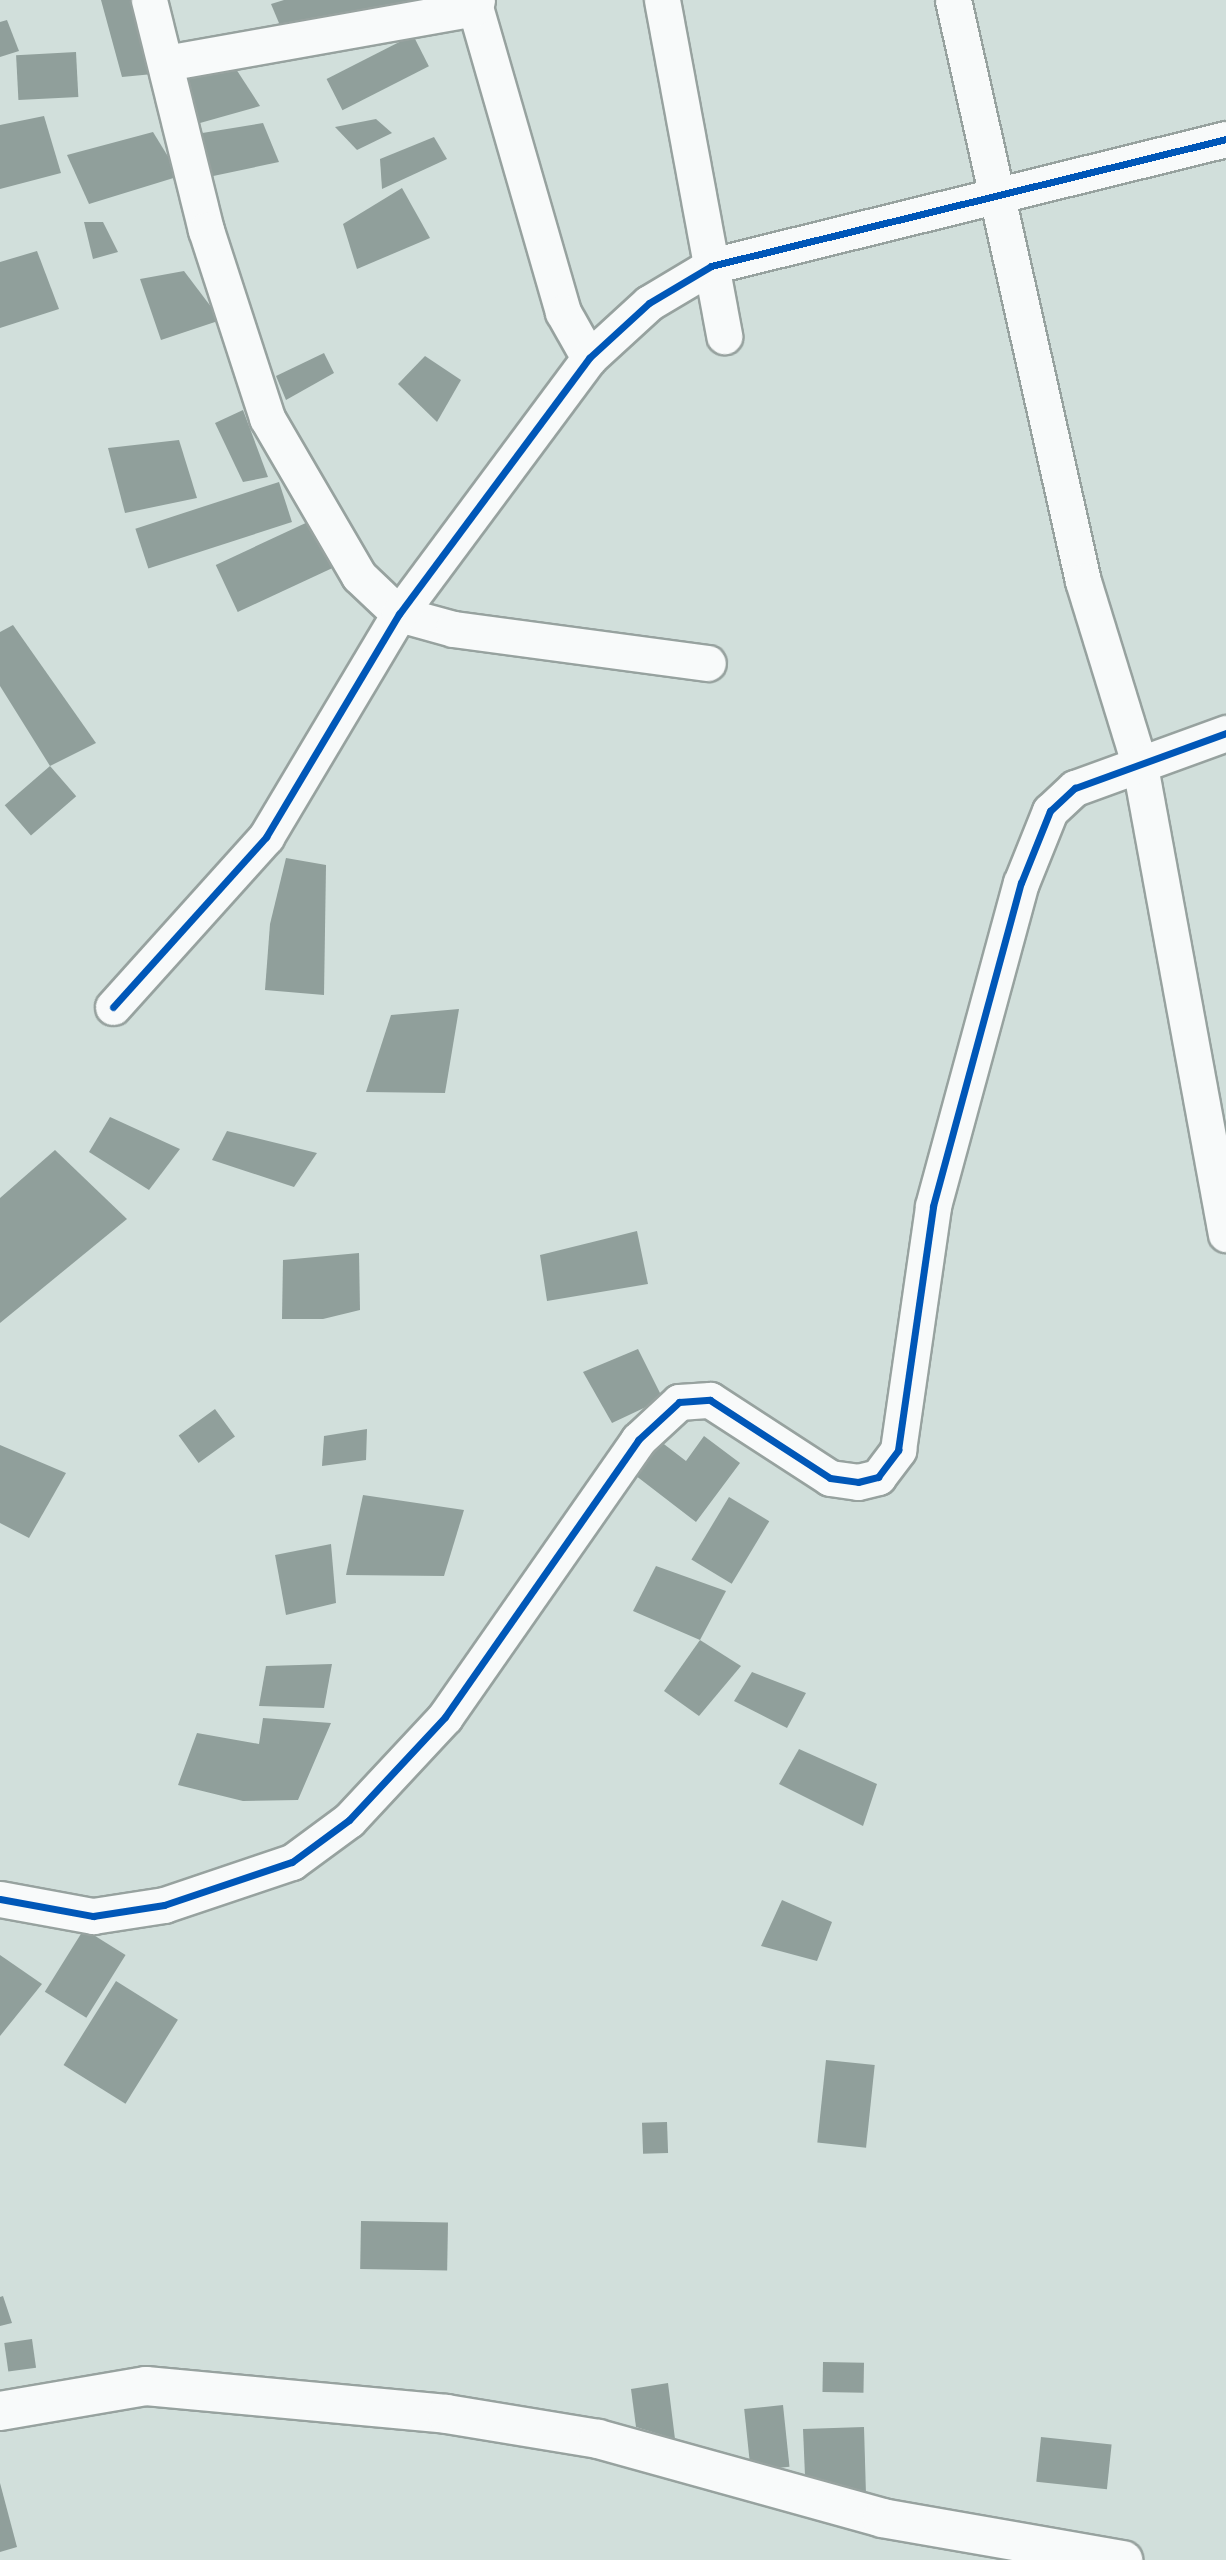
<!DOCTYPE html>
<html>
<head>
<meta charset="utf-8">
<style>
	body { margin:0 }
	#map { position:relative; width:1226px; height:2560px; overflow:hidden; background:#d1dfdb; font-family:Manrope,sans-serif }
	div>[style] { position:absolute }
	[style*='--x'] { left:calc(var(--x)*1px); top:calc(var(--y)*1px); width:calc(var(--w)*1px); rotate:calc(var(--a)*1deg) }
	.building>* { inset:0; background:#909f9b; transform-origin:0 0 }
	.roads { filter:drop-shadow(2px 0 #97a29f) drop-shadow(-2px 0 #97a29f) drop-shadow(0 2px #97a29f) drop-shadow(0 -2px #97a29f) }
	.street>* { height:35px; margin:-17.5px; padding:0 17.5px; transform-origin:17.5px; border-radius:17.5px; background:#f8fafa }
	.secondary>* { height:38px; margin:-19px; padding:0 19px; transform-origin:19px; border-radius:19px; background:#f8fafa }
	.cycleway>* { height:7px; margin:-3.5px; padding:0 3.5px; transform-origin:3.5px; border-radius:3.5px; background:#0057b8 }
	span { translate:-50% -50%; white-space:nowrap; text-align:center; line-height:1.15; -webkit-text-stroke:6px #fff; paint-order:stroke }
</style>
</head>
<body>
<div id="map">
	<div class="building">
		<div style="clip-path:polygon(101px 0,138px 0,153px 74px,122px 77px)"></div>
		<div style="clip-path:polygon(284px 0,411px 0,415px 5px,284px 35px,271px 4px)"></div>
		<div style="clip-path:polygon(7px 20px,19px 51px,0 57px,0 22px)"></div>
		<div style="left:413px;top:35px;width:35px;height:97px;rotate:63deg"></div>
		<div style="left:76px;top:52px;width:45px;height:60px;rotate:87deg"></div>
		<div style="clip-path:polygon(236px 69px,260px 106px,200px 123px,184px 80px)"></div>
		<div style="clip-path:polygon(44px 116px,61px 173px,0 189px,0 125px)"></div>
		<div style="clip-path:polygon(376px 119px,392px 133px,357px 150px,335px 127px)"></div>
		<div style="clip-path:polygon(263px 123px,279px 162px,199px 179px,190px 135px)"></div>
		<div style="clip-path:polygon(153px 132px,180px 176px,89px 204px,67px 155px)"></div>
		<div style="clip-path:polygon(434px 137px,447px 159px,382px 189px,380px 159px)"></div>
		<div style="clip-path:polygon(402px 188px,430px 238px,357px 269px,343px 224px)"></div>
		<div style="clip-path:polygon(84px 222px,103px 222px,118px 252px,93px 259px)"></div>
		<div style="clip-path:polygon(37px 251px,59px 309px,0 328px,0 262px)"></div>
		<div style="clip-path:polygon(184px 271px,221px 320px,161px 340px,140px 279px)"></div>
		<div style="clip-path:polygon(324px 353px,334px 373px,286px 400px,276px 376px)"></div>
		<div style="clip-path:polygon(425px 356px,461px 380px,437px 422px,398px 384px)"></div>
		<div style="clip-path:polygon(243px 410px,268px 477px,243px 482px,215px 423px)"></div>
		<div style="clip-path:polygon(179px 440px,197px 498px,125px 513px,108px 448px)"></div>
		<div style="left:279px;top:482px;width:42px;height:151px;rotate:72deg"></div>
		<div style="left:310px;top:521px;width:52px;height:104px;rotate:65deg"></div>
		<div style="clip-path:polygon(13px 625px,96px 743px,50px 766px,0 686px,0 632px)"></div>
		<div style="left:50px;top:766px;width:40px;height:60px;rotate:49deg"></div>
		<div style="clip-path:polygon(286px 858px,326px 865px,324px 995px,265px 990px,270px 924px)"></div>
		<div style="clip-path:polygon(459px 1009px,445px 1093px,366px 1092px,391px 1015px)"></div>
		<div style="clip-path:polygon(110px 1117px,180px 1149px,149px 1190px,89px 1152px)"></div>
		<div style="clip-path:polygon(227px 1131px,317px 1153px,294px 1187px,212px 1160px)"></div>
		<div style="clip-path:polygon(55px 1150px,127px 1219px,0 1323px,0 1198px)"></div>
		<div style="clip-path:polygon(637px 1231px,648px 1284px,547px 1301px,540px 1255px)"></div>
		<div style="clip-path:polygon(359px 1253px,360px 1310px,323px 1319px,282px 1319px,283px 1260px)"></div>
		<div style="clip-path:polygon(638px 1349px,663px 1399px,612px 1423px,583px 1372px)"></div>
		<div style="left:215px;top:1409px;width:34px;height:45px;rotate:54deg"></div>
		<div style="clip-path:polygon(367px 1429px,366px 1460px,322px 1466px,324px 1436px)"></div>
		<div style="clip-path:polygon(704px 1436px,740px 1463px,696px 1522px,631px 1472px,656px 1438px,686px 1461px)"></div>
		<div style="clip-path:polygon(0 1445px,66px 1473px,29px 1538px,0 1523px)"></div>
		<div style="clip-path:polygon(363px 1495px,464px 1510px,444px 1576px,346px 1575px)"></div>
		<div style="left:729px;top:1497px;width:47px;height:73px;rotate:31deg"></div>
		<div style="clip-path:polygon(331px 1544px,336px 1603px,286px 1615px,275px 1555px)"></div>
		<div style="clip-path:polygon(656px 1566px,726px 1591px,700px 1640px,633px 1611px)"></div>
		<div style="clip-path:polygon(700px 1640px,741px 1666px,699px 1716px,664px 1691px)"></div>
		<div style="clip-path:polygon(332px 1664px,324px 1708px,259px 1706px,266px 1666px)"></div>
		<div style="clip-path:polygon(752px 1672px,806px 1693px,787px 1728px,734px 1701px)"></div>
		<div style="clip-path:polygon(263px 1718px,331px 1723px,298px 1800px,243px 1801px,178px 1785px,197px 1733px,259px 1744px)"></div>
		<div style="clip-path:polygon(799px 1749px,877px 1784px,863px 1826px,779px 1784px)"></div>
		<div style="clip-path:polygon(782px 1900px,832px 1922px,817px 1961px,761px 1946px)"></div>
		<div style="left:84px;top:1929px;width:49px;height:74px;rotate:32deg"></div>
		<div style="clip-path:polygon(0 1955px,42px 1984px,0 2036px)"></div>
		<div style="left:116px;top:1981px;width:73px;height:99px;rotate:32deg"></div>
		<div style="left:826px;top:2060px;width:49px;height:83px;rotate:6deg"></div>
		<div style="left:667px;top:2122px;width:31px;height:25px;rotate:88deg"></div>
		<div style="left:361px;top:2221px;width:87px;height:48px;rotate:1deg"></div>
		<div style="clip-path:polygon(3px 2296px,12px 2323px,0 2326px,0 2297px)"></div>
		<div style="left:32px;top:2339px;width:29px;height:28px;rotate:82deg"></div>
		<div style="left:823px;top:2362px;width:41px;height:30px;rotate:1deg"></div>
		<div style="clip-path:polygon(668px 2383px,675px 2439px,636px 2427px,631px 2389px)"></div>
		<div style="left:783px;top:2405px;width:62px;height:39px;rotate:84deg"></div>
		<div style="clip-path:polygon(864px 2427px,866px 2495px,805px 2476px,803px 2429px)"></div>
		<div style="left:1041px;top:2437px;width:71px;height:45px;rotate:6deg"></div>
		<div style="clip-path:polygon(0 2483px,17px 2547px,0 2552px)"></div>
	</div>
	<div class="roads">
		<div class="street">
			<div style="--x:149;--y:0;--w:237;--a:76.1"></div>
			<div style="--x:206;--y:230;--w:198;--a:72"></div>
			<div style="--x:267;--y:418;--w:183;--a:59.8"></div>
			<div style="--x:359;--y:576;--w:55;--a:43.5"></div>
			<div style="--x:399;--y:614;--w:56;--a:15.5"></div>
			<div style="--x:453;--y:629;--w:257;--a:7.6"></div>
			<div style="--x:473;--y:0;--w:325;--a:73.9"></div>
			<div style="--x:563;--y:312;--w:53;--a:60.5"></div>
			<div style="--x:662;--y:0;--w:342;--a:79.5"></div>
			<div style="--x:953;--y:0;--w:595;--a:77.39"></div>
			<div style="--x:1083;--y:581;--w:194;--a:72.9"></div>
			<div style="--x:1140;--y:766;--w:476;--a:79.6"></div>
			<div style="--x:166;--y:63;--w:314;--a:-10.1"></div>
			<div style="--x:475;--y:8;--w:8;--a:-76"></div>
			<div style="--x:113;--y:1007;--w:229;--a:-48"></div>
			<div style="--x:266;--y:837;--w:260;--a:-59.2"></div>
			<div style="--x:399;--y:614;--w:319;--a:-53.4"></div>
			<div style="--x:589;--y:358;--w:81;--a:-42.5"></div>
			<div style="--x:649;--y:303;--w:72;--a:-30.8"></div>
			<div style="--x:711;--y:266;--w:530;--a:-13.85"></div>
			<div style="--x:0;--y:1899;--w:95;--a:10.4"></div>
			<div style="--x:93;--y:1916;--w:72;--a:-8.8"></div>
			<div style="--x:164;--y:1905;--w:135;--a:-18.6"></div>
			<div style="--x:292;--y:1862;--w:71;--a:-36.4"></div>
			<div style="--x:349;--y:1820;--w:141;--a:-47"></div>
			<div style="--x:445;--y:1717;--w:338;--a:-55.1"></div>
			<div style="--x:638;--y:1440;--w:56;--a:-42.8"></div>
			<div style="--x:679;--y:1402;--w:31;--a:-4"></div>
			<div style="--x:710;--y:1400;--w:143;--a:33"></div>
			<div style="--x:830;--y:1478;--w:28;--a:8"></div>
			<div style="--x:858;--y:1482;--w:21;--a:-14"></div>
			<div style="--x:878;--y:1477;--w:34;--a:-53"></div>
			<div style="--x:898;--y:1450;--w:246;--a:-81.8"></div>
			<div style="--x:933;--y:1206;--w:335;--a:-74.8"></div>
			<div style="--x:1021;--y:883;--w:78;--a:-68.1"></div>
			<div style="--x:1050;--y:811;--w:34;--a:-43"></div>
			<div style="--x:1075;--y:788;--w:161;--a:-20"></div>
		</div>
		<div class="secondary">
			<div style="--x:0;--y:2411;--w:148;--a:-9.7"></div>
			<div style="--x:146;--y:2386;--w:302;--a:5.3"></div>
			<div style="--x:447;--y:2414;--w:153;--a:9.4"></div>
			<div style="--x:598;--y:2439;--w:295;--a:15.5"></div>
			<div style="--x:882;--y:2518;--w:245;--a:9.9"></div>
		</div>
	</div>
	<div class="cycleway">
		<div style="--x:113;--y:1007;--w:229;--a:-48"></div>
		<div style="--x:266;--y:837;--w:260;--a:-59.2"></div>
		<div style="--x:399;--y:614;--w:319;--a:-53.4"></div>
		<div style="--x:589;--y:358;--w:81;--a:-42.5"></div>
		<div style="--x:649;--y:303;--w:72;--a:-30.8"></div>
		<div style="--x:711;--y:266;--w:530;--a:-13.85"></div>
		<div style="--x:0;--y:1899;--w:95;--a:10.4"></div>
		<div style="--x:93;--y:1916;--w:72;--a:-8.8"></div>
		<div style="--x:164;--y:1905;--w:135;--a:-18.6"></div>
		<div style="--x:292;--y:1862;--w:71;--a:-36.4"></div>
		<div style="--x:349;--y:1820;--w:141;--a:-47"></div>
		<div style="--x:445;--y:1717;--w:338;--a:-55.1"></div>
		<div style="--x:638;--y:1440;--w:56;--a:-42.8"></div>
		<div style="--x:679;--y:1402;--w:31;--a:-4"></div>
		<div style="--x:710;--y:1400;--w:143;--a:33"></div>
		<div style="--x:830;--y:1478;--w:28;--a:8"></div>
		<div style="--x:858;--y:1482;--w:21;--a:-14"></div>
		<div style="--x:878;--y:1477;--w:34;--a:-53"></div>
		<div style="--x:898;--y:1450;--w:246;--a:-81.8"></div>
		<div style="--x:933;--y:1206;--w:335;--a:-74.8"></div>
		<div style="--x:1021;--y:883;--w:78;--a:-68.1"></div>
		<div style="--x:1050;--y:811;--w:34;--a:-43"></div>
		<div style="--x:1075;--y:788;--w:161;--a:-20"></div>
	</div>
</div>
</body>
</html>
